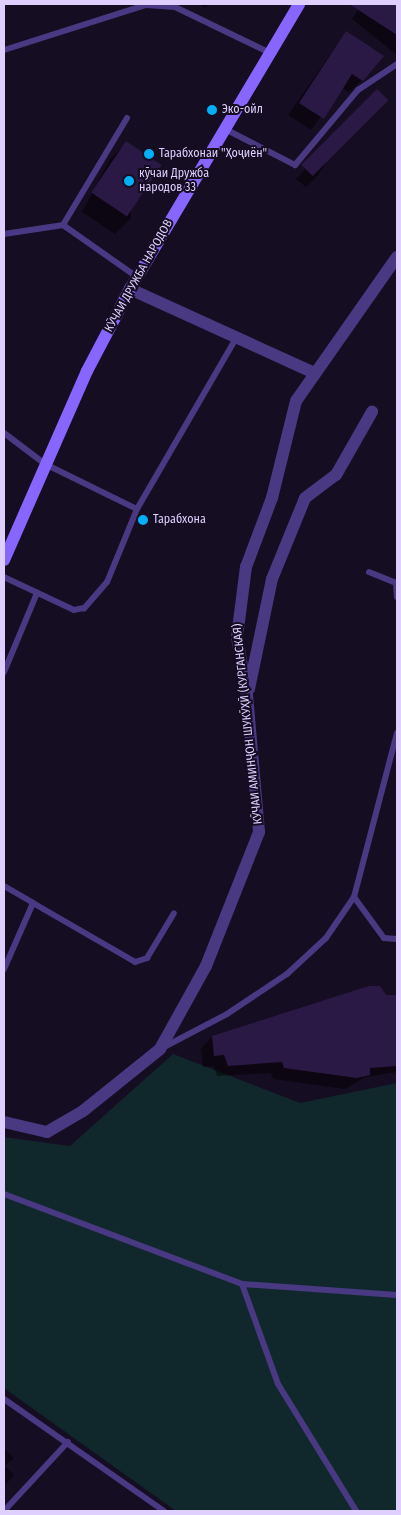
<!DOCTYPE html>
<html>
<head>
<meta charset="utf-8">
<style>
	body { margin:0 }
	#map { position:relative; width:401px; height:1515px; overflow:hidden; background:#150d22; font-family:"Fira Sans Condensed",sans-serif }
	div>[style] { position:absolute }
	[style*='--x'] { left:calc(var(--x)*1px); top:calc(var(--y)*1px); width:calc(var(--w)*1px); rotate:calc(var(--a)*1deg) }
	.green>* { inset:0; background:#10282c }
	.shadow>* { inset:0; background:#0007 }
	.building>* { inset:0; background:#2a1944; transform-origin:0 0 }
	.lane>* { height:6px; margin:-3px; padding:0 3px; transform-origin:3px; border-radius:3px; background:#493882 }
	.street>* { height:12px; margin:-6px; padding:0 6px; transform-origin:6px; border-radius:6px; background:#493882 }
	.secondary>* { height:12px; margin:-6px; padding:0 6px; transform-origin:6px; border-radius:6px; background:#8766ff }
	.dots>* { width:14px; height:14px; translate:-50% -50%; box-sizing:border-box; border:2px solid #150d22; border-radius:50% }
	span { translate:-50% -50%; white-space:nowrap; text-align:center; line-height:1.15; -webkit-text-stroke:4px #150d22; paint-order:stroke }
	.poi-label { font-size:12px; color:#decfff }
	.left { translate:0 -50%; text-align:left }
	.street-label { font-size:12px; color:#decfff }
	.frame { position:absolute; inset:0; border:5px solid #decfff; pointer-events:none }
</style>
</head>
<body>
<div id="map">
	<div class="green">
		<div style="clip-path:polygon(173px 1054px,300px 1103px,397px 1083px,397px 1511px,176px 1511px,4px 1388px,4px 1137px,70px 1146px)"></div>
	</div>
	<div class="shadow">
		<div style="clip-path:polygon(199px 4px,209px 4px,205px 8px)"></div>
		<div style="clip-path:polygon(362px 4px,397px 4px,397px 55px,352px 19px)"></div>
		<div style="clip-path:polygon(346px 32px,362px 80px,349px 92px,342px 88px,311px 130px,288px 115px)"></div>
		<div style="clip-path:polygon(368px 100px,316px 178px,306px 187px,296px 179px)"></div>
		<div style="clip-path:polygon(126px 143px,131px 218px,115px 234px,82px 212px,110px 159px)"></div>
		<div style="clip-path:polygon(385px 996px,397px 997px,397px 1072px,365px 1077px,345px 1089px,273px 1079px,271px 1073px,217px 1076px,214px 1066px,203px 1067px,201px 1048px,212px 1037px)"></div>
		<div style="clip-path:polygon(4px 1448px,14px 1458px,5px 1466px,14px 1475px,4px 1486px)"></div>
	</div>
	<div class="building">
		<div style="clip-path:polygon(349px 4px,397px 4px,397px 35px)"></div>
		<div style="clip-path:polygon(346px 31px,384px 56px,363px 81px,352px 74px,324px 119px,299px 103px)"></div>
		<div style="left:377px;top:89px;width:16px;height:107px;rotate:45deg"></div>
		<div style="left:126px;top:141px;width:43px;height:62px;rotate:34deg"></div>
		<div style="clip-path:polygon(369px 986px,380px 986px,386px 995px,397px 995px,397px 1066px,370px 1068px,370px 1075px,357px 1078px,284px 1068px,282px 1062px,228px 1066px,224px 1055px,214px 1056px,212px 1036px)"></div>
	</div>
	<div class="lane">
		<div style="--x:4;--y:50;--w:149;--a:-17.6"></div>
		<div style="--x:146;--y:5;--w:29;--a:4"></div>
		<div style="--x:175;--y:7;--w:106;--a:25.8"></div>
		<div style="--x:127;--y:118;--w:125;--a:120.9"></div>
		<div style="--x:63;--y:225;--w:90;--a:35.1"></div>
		<div style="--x:225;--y:129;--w:79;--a:27.2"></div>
		<div style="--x:295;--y:165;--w:98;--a:-50"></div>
		<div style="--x:358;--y:90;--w:47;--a:-33.7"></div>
		<div style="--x:4;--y:234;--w:60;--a:-8.7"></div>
		<div style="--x:4;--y:433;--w:51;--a:37.1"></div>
		<div style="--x:45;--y:464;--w:102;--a:26.1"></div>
		<div style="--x:137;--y:509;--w:79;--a:112.3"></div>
		<div style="--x:107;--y:582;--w:35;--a:131"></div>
		<div style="--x:84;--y:608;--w:10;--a:169"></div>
		<div style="--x:74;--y:610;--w:77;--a:-154.8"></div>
		<div style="--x:137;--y:509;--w:198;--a:-59.9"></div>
		<div style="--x:369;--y:572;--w:29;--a:22"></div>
		<div style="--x:396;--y:583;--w:14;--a:86"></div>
		<div style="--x:4;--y:672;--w:86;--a:-67.3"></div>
		<div style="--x:397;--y:733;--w:170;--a:104.7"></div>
		<div style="--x:354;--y:897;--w:51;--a:53.8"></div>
		<div style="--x:384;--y:938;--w:13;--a:4"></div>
		<div style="--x:4;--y:886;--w:34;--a:30"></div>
		<div style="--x:33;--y:903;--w:72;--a:113.7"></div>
		<div style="--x:33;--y:903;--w:118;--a:30"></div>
		<div style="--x:135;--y:962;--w:13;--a:-18"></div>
		<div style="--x:147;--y:958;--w:52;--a:-59"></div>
		<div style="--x:164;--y:1047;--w:71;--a:-27.6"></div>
		<div style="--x:227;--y:1014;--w:72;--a:-33.7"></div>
		<div style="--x:287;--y:974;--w:53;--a:-42.7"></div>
		<div style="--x:326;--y:938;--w:50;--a:-55.7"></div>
		<div style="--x:4;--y:1194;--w:254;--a:20.7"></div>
		<div style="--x:242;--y:1284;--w:155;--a:4.1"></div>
		<div style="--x:242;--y:1284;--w:106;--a:70.2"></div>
		<div style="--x:278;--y:1384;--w:149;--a:58.4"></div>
		<div style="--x:4;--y:1399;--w:195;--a:35"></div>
		<div style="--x:4;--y:1511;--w:94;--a:-47.2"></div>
	</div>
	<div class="street">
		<div style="--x:130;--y:289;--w:202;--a:24.5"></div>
		<div style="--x:249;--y:689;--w:112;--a:-78.2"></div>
		<div style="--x:272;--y:579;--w:87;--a:-67.8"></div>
		<div style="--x:305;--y:498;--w:39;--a:-37"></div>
		<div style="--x:336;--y:475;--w:73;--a:-60.3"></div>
		<div style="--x:4;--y:1122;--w:44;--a:13.1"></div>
		<div style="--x:47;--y:1132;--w:42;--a:-30.3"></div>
		<div style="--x:83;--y:1111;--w:99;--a:-38.8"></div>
		<div style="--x:160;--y:1049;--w:95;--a:-61"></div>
		<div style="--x:206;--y:966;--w:144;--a:-68.4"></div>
		<div style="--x:259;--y:832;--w:137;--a:-95"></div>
		<div style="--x:247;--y:696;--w:60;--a:-99.6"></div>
		<div style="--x:237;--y:637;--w:71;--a:-82.7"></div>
		<div style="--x:246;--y:567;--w:74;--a:-69.4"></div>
		<div style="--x:272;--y:498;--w:100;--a:-76.1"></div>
		<div style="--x:296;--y:401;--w:176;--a:-55"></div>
	</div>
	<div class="secondary">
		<div style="--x:4;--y:560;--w:206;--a:-66.3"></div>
		<div style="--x:87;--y:371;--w:93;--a:-62.3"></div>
		<div style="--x:130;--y:289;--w:331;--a:-59.3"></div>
	</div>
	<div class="dots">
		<div style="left:212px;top:110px;background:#00b1fa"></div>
		<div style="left:149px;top:154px;background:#00b1fa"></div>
		<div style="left:129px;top:181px;background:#00b1fa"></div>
		<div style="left:143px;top:520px;background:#00b1fa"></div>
	</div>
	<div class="poi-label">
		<span class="left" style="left:222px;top:110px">Эко-ойл</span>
		<span class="left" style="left:159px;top:154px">Тарабхонаи "Ҳоҷиён"</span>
		<span class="left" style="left:139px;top:181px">кӯчаи Дружба<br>народов 33</span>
		<span class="left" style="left:153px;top:520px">Тарабхона</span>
	</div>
	<div class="street-label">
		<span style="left:139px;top:276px;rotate:-61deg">КӮЧАИ ДРУЖБА НАРОДОВ</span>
		<span style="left:248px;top:724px;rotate:-96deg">КӮЧАИ АМИНҶОН ШУКӮҲӢ (КУРГАНСКАЯ)</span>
	</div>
	<div class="frame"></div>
</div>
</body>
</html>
